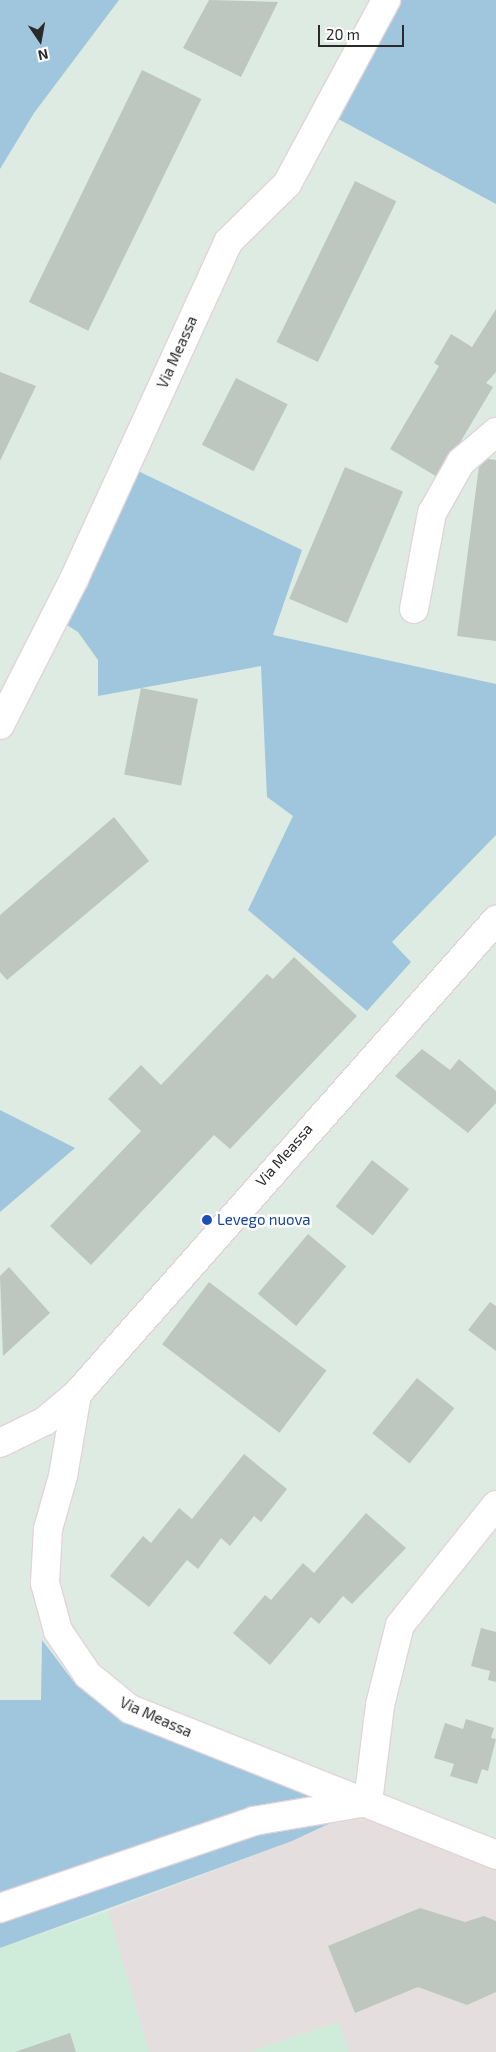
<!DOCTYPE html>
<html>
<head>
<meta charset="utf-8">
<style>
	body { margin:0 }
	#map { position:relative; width:496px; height:2052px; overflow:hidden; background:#deebe2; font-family:"Exo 2",sans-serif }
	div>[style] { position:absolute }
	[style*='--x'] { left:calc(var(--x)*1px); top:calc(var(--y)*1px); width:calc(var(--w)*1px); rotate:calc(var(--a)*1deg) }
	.industrial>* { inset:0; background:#e4dede }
	.education>* { inset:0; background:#cfebda }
	.green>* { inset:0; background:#9fc6dd }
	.building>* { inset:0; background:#bdc7bf; transform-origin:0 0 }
	.roads { filter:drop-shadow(1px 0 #e2d3da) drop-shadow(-1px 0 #e2d3da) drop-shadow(0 1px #e2d3da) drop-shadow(0 -1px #e2d3da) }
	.minor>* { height:28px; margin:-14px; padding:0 14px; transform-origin:14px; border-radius:14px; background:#fff }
	.dots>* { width:14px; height:14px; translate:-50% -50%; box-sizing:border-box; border:2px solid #fff; border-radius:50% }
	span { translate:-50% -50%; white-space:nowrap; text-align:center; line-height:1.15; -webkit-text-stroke:5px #fff; paint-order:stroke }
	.street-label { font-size:15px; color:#2a2a2a }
	.transit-label { font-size:15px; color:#164399 }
	.left { translate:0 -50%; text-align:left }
	.north { position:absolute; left:15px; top:15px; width:50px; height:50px; -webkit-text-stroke:4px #fff; paint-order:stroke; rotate:168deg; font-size:14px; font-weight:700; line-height:20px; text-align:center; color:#2a2a2a }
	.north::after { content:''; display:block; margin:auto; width:18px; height:22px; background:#2a2a2a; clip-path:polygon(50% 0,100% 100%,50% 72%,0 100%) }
	.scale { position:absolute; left:318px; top:25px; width:86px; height:22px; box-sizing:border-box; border:2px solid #2a2a2a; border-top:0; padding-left:6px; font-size:15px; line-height:18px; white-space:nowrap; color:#2a2a2a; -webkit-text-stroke:4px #fff; paint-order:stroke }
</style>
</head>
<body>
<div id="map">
	<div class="industrial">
		<div style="clip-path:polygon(367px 1806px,496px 1861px,496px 2052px,349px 2052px,338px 2022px,248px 2052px,149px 2052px,108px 1911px,292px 1841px)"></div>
	</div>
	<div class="education">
		<div style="clip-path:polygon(108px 1911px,149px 2052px,0 2052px,0 1948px)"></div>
		<div style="clip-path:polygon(338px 2022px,349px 2052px,248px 2052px)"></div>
	</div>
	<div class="green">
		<div style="clip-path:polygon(0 0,119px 0,34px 113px,0 169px)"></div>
		<div style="clip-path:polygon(394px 0,496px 0,496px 204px,331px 115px)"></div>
		<div style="clip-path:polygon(136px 470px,302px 550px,273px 635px,496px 684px,496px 835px,392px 942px,411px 962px,367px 1011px,248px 910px,293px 816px,267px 797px,261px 666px,98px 696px,98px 660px,78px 632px,62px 622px)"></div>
		<div style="clip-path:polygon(0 1110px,75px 1148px,0 1212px)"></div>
		<div style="clip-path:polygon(42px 1640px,73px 1681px,110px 1711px,162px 1735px,367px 1806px,292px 1841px,0 1948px,0 1700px,41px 1700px)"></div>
	</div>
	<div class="building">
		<div style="clip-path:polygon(209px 0,278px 2px,241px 77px,183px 48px)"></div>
		<div style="left:142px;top:70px;width:66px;height:258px;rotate:26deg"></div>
		<div style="left:355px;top:181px;width:46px;height:179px;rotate:26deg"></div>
		<div style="clip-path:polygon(496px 309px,496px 372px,486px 383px,493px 387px,439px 478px,390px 449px,439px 366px,434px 363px,451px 334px,472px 347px)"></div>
		<div style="clip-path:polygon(0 372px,36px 386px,0 461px)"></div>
		<div style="left:236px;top:378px;width:58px;height:75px;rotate:27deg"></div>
		<div style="clip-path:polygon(480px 458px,496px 460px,496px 641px,457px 636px)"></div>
		<div style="left:345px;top:467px;width:63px;height:143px;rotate:23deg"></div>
		<div style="left:141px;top:688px;width:58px;height:88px;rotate:11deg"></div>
		<div style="clip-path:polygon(114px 817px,149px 861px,7px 980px,0 972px,0 915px)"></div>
		<div style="clip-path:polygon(294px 957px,357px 1016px,230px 1149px,214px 1135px,91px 1265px,50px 1226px,141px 1131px,108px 1099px,141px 1065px,161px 1085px,267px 974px,273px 979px)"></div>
		<div style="clip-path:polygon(422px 1049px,450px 1070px,459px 1059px,496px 1091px,496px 1103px,468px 1133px,395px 1076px)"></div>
		<div style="left:372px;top:1160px;width:47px;height:59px;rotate:38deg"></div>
		<div style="left:308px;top:1234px;width:50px;height:78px;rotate:40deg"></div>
		<div style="clip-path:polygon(9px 1267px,50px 1313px,3px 1356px,0 1276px)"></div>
		<div style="left:209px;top:1282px;width:147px;height:78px;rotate:37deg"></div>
		<div style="clip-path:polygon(490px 1302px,496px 1306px,496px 1351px,468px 1330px)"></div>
		<div style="left:417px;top:1378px;width:48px;height:71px;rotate:39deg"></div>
		<div style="clip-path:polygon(244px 1454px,287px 1489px,261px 1522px,254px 1516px,230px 1546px,221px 1538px,198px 1569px,187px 1560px,149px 1607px,110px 1576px,143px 1536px,151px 1543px,179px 1508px,192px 1519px)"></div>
		<div style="clip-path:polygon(366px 1513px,406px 1548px,352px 1604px,343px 1596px,319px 1624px,311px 1617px,270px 1665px,233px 1633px,265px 1595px,271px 1600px,303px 1563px,314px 1573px)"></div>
		<div style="clip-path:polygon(481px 1628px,496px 1632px,496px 1682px,488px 1680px,490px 1671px,471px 1666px)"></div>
		<div style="clip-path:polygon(466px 1719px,494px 1728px,491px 1738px,496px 1739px,488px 1771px,482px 1769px,477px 1784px,450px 1776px,454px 1764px,434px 1758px,445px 1723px,463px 1729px)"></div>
		<div style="clip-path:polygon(420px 1908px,465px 1922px,484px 1916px,496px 1921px,496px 1992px,467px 2005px,418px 1987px,355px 2013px,328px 1946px)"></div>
		<div style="clip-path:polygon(70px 2033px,76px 2052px,15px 2052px)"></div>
	</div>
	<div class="roads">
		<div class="minor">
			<div style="--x:414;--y:609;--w:98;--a:-79.4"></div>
			<div style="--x:432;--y:513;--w:59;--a:-60.4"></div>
			<div style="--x:461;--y:462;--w:46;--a:-40.6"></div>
			<div style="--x:0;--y:725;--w:164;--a:-63.1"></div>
			<div style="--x:74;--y:579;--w:371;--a:-65.4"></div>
			<div style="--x:228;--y:242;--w:83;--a:-44.5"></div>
			<div style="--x:287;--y:184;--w:209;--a:-61.7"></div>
			<div style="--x:77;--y:1394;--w:83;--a:99.7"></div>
			<div style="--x:63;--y:1476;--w:55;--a:105.8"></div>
			<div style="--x:48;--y:1529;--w:54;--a:93.2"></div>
			<div style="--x:45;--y:1583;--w:50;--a:74.8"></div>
			<div style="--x:58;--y:1631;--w:53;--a:55.7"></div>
			<div style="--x:88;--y:1675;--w:54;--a:39"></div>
			<div style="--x:130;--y:1709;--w:394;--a:21.7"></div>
			<div style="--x:0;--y:1443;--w:50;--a:-26.1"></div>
			<div style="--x:45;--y:1421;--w:42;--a:-40.2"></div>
			<div style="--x:77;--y:1394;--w:633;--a:-48.52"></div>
			<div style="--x:368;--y:1802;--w:98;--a:-82.9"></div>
			<div style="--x:380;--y:1705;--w:82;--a:-76"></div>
			<div style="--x:400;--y:1625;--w:154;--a:-51.3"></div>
			<div style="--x:0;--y:1908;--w:268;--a:-18.9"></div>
			<div style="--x:254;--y:1821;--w:116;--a:-9.5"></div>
		</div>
	</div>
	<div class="dots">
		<div style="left:207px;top:1220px;background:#1a4fb4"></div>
	</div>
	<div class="street-label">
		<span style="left:177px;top:352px;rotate:-66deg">Via Meassa</span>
		<span style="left:284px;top:1155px;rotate:-49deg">Via Meassa</span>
		<span style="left:156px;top:1717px;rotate:24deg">Via Meassa</span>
	</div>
	<div class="transit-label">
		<span class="left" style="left:217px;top:1220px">Levego nuova</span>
	</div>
	<div class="north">N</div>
	<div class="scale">20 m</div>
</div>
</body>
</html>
